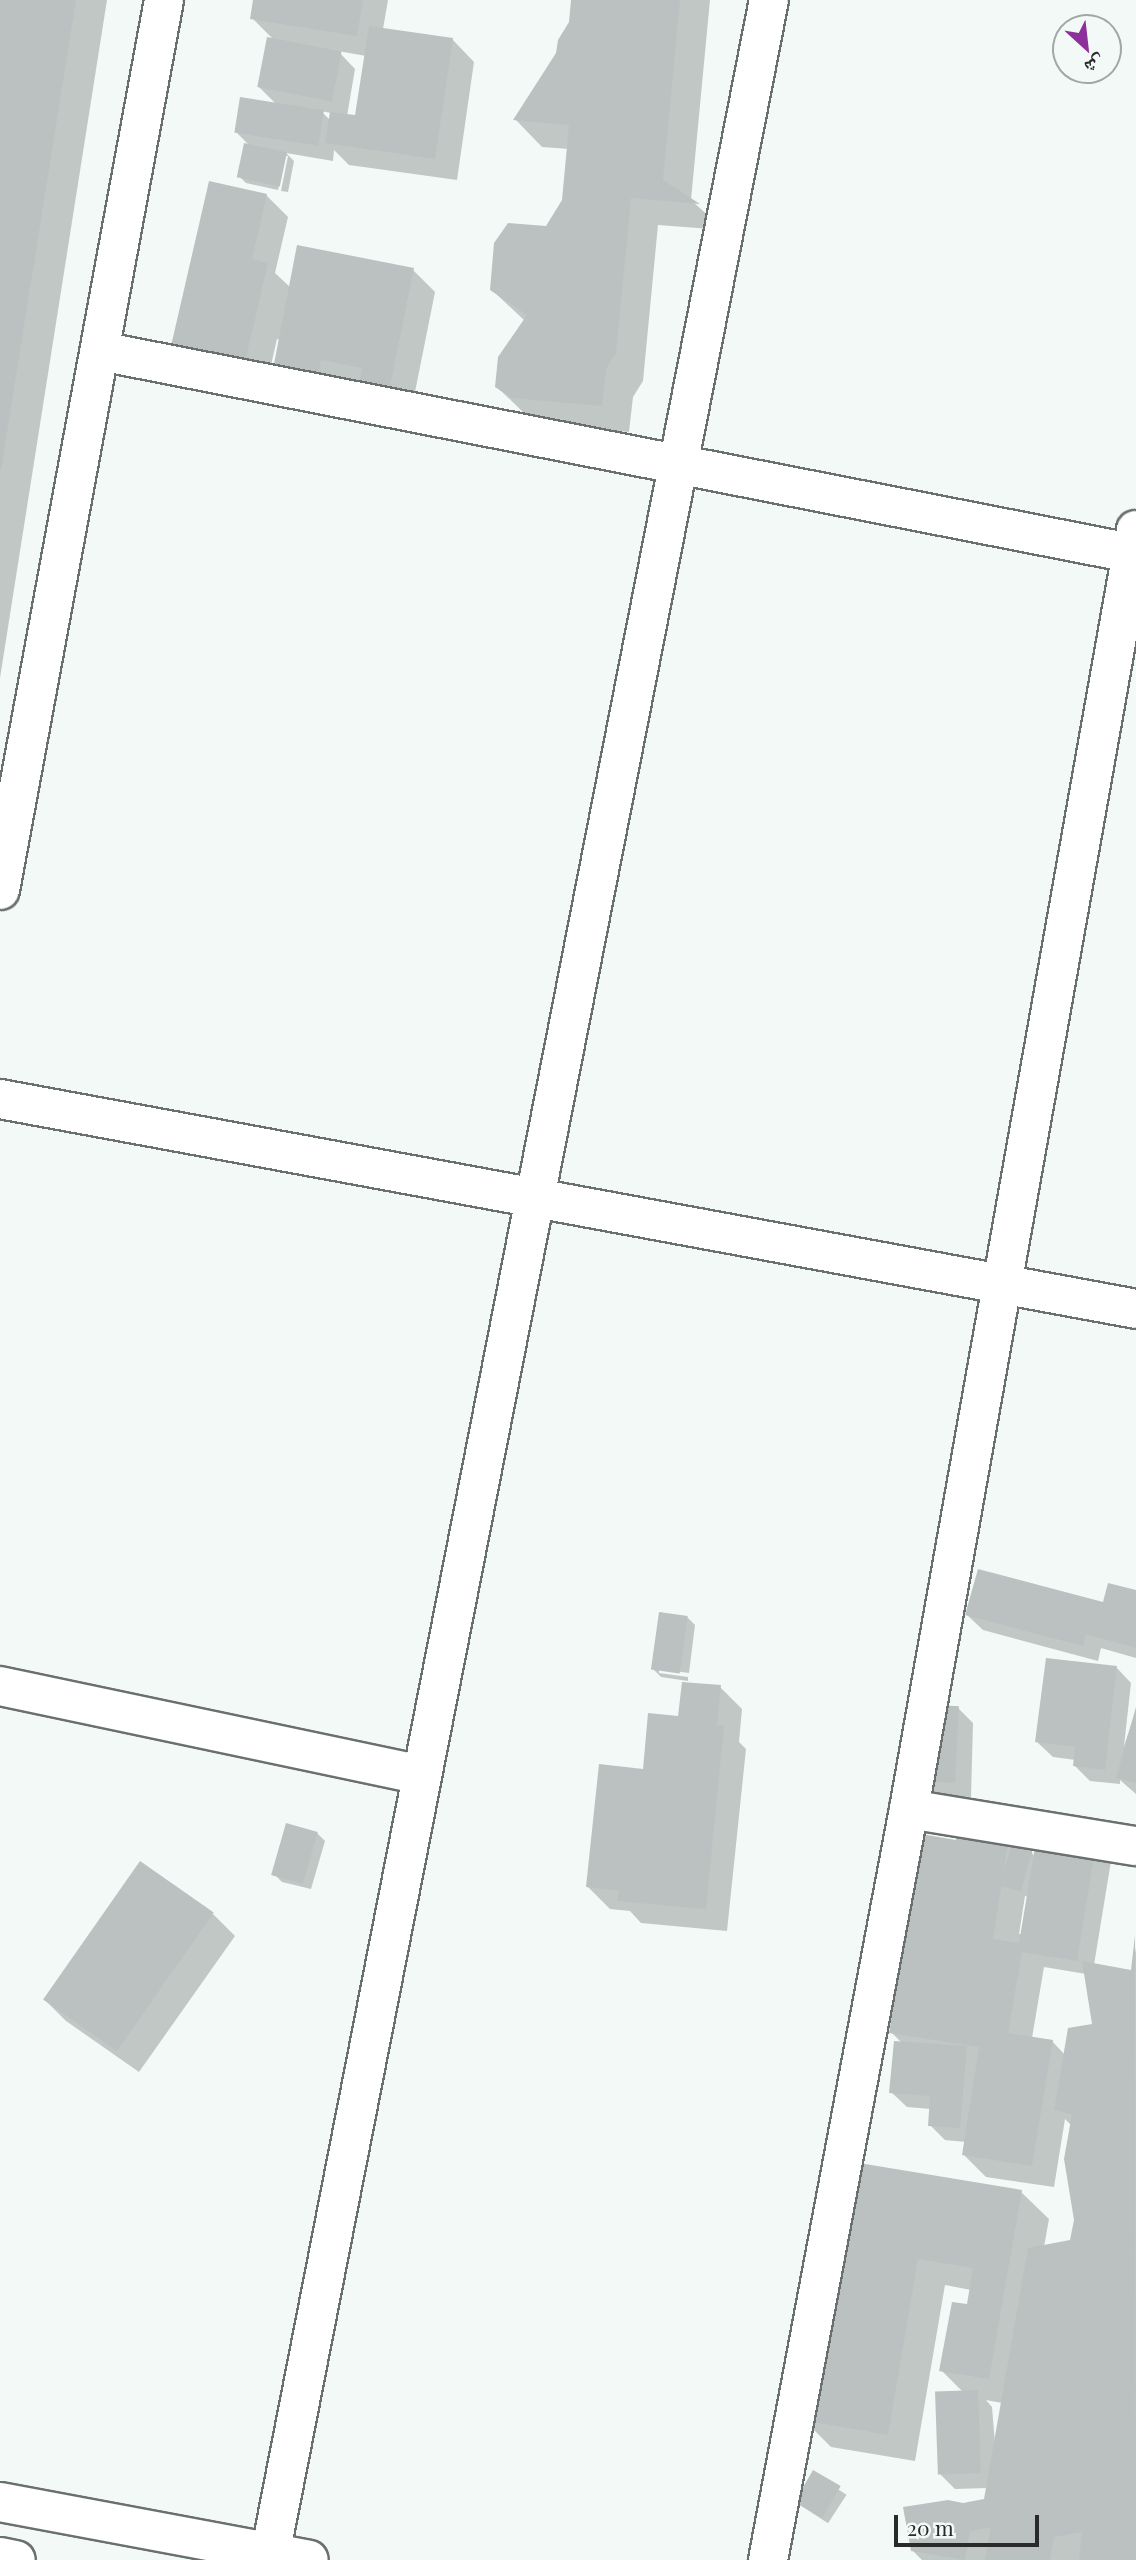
<!DOCTYPE html>
<html>
<head>
<meta charset="utf-8">
<style>
	body { margin:0 }
	#map { position:relative; width:1136px; height:2560px; overflow:hidden; background:#f2f9f7; font-family:"Playfair Display","Noto Naskh Arabic",serif }
	div>[style] { position:absolute }
	[style*='--x'] { left:calc(var(--x)*1px); top:calc(var(--y)*1px); width:calc(var(--w)*1px); rotate:calc(var(--a)*1deg) }
	.shadow>* { inset:0; background:#0003; transform-origin:0 0 }
	.building>* { inset:0; background:#bbc1c0; transform-origin:0 0 }
	.roads { filter:drop-shadow(2px 0 #6a706f) drop-shadow(-2px 0 #6a706f) drop-shadow(0 2px #6a706f) drop-shadow(0 -2px #6a706f) }
	.minor>* { height:38px; margin:-19px; padding:0 19px; transform-origin:19px; border-radius:19px; background:#fff }
	span { translate:-50% -50%; white-space:nowrap; text-align:center; line-height:1.15; -webkit-text-stroke:7px #f2f9f7; paint-order:stroke }
	.north { position:absolute; left:1052px; top:14px; width:70px; height:70px; box-sizing:border-box; background:#f2f9f7; border:2px solid #a2a7a5; border-radius:50%; rotate:153deg; font-size:19px; font-weight:700; line-height:28px; text-align:center; color:#292b2b }
	.north::after { content:''; display:block; margin:auto; width:24px; height:32px; background:#8d309b; clip-path:polygon(50% 0,100% 100%,50% 72%,0 100%) }
	.scale { position:absolute; left:894px; top:2515px; width:145px; height:32px; box-sizing:border-box; border:4px solid #292b2b; border-top:0; padding-left:9px; font-size:21px; line-height:24px; white-space:nowrap; color:#292b2b; -webkit-text-stroke:5px #f2f9f7; paint-order:stroke }
</style>
</head>
<body>
<div id="map">
	<div class="shadow">
		<div style="clip-path:polygon(0 0,107px 0,0 678px)"></div>
		<div style="clip-path:polygon(evenodd,255px 0,388px 0,383px 29px,452px 39px,474px 62px,457px 180px,349px 165px,334px 150px,333px 161px,286px 153px,294px 161px,288px 192px,281px 191px,288px 156px,285px 156px,278px 190px,246px 183px,239px 176px,250px 146px,236px 132px,277px 105px,259px 87px,274px 40px,252px 18px,255px 0,338px 51px,366px 56px,357px 117px,347px 116px,355px 69px,338px 51px,255px 0,321px 111px,331px 113px,330px 120px,321px 111px)"></div>
		<div style="clip-path:polygon(573px 0,710px 0,691px 200px,724px 230px,658px 225px,643px 381px,633px 397px,629px 432px,541px 424px,525px 414px,497px 387px,525px 321px,492px 290px,547px 228px,564px 201px,569px 149px,542px 147px,515px 119px,558px 54px,571px 22px)"></div>
		<div style="clip-path:polygon(266px 195px,288px 217px,275px 273px,291px 288px,413px 270px,435px 292px,412px 407px,298px 386px,276px 364px,281px 340px,277px 339px,267px 383px,195px 367px)"></div>
		<div style="clip-path:polygon(1136px 1592px,1136px 1658px,1101px 1648px,1098px 1661px,983px 1630px,967px 1615px,1104px 1604px)"></div>
		<div style="clip-path:polygon(687px 1617px,695px 1625px,689px 1673px,659px 1669px,659px 1673px,688px 1677px,688px 1681px,661px 1677px,653px 1669px)"></div>
		<div style="clip-path:polygon(1116px 1667px,1131px 1683px,1124px 1746px,1136px 1710px,1136px 1794px,1120px 1780px,1120px 1784px,1090px 1781px,1075px 1766px,1076px 1760px,1053px 1757px,1037px 1742px)"></div>
		<div style="clip-path:polygon(720px 1687px,742px 1709px,739px 1742px,746px 1749px,727px 1931px,641px 1923px,630px 1911px,610px 1909px,588px 1887px,644px 1771px,680px 1718px)"></div>
		<div style="clip-path:polygon(958px 1708px,973px 1723px,971px 1797px,932px 1796px,917px 1780px)"></div>
		<div style="clip-path:polygon(317px 1833px,325px 1841px,311px 1889px,282px 1882px,274px 1874px)"></div>
		<div style="clip-path:polygon(evenodd,1039px 1837px,1111px 1861px,1094px 1965px,1132px 1972px,1136px 1947px,1136px 2560px,922px 2560px,913px 2551px,963px 2504px,985px 2501px,988px 2488px,955px 2489px,940px 2474px,963px 2392px,941px 2370px,969px 2306px,971px 2290px,945px 2285px,915px 2461px,831px 2447px,804px 2420px,849px 2163px,1021px 2192px,1049px 2219px,1044px 2247px,1072px 2242px,1076px 2220px,1072px 2126px,1065px 2119px,1054px 2187px,986px 2177px,964px 2155px,966px 2142px,945px 2140px,930px 2125px,931px 2109px,907px 2107px,891px 2092px,902px 2043px,891px 2032px,957px 1842px,1033px 1842px,1032px 1853px,1035px 1857px,1039px 1837px,1025px 1896px,1029px 1897px,1022px 1934px,1019px 1934px,1025px 1896px,1039px 1837px,1044px 1967px,1086px 1974px,1094px 2026px,1065px 2055px,1052px 2041px,1032px 2038px,1044px 1967px,1039px 1837px,986px 2400px,1002px 2403px,995px 2443px,992px 2407px,986px 2400px)"></div>
		<div style="clip-path:polygon(213px 1914px,235px 1936px,139px 2072px,66px 2021px,44px 1999px)"></div>
		<div style="left:813px;top:2473px;width:40px;height:34px;rotate:33deg"></div>
	</div>
	<div class="building">
		<div style="clip-path:polygon(0 0,76px 0,1px 470px,0 470px)"></div>
		<div style="clip-path:polygon(253px 0,363px 0,357px 36px,250px 19px)"></div>
		<div style="clip-path:polygon(571px 0,680px 0,663px 180px,700px 204px,631px 198px,616px 353px,606px 369px,602px 406px,512px 398px,495px 387px,498px 357px,527px 315px,490px 290px,494px 243px,508px 223px,546px 226px,562px 200px,569px 125px,513px 120px,556px 53px,558px 40px,569px 22px)"></div>
		<div style="clip-path:polygon(369px 26px,453px 38px,435px 159px,325px 143px,330px 112px,355px 115px)"></div>
		<div style="left:267px;top:37px;width:76px;height:51px;rotate:11deg"></div>
		<div style="left:240px;top:97px;width:85px;height:36px;rotate:9deg"></div>
		<div style="left:244px;top:143px;width:44px;height:35px;rotate:12deg"></div>
		<div style="clip-path:polygon(209px 181px,267px 194px,252px 259px,268px 263px,245px 362px,171px 346px)"></div>
		<div style="clip-path:polygon(297px 245px,414px 268px,390px 386px,360px 380px,362px 368px,321px 360px,318px 373px,274px 364px)"></div>
		<div style="clip-path:polygon(978px 1569px,1103px 1602px,1108px 1583px,1136px 1590px,1136px 1648px,1086px 1634px,1083px 1646px,965px 1615px)"></div>
		<div style="left:659px;top:1612px;width:29px;height:58px;rotate:8deg"></div>
		<div style="clip-path:polygon(1046px 1658px,1117px 1666px,1105px 1770px,1073px 1766px,1075px 1747px,1035px 1742px)"></div>
		<div style="clip-path:polygon(682px 1682px,721px 1685px,717px 1725px,724px 1726px,706px 1909px,617px 1901px,619px 1891px,586px 1887px,599px 1764px,643px 1769px,648px 1713px,678px 1716px)"></div>
		<div style="left:917px;top:1704px;width:42px;height:77px;rotate:3deg"></div>
		<div style="clip-path:polygon(1136px 1707px,1136px 1783px,1116px 1778px)"></div>
		<div style="clip-path:polygon(960px 1810px,1012px 1818px,993px 1939px,1019px 1943px,1037px 1835px,1096px 1844px,1077px 1961px,1022px 1952px,1008px 2033px,1053px 2040px,1032px 2166px,962px 2155px,979px 2047px,889px 2033px,921px 1834px,956px 1840px)"></div>
		<div style="left:286px;top:1823px;width:33px;height:54px;rotate:16deg"></div>
		<div style="left:1011px;top:1846px;width:22px;height:41px;rotate:16deg"></div>
		<div style="left:140px;top:1861px;width:90px;height:169px;rotate:35deg"></div>
		<div style="clip-path:polygon(1135px 1935px,1136px 2560px,1079px 2560px,1082px 2532px,1054px 2537px,1050px 2560px,985px 2560px,991px 2527px,970px 2531px,965px 2560px,911px 2551px,903px 2507px,948px 2500px,963px 2503px,984px 2499px,1028px 2248px,1070px 2240px,1074px 2220px,1064px 2159px,1072px 2114px,1054px 2110px,1068px 2028px,1092px 2024px,1082px 1961px,1131px 1970px)"></div>
		<div style="clip-path:polygon(894px 2041px,967px 2046px,960px 2128px,928px 2126px,930px 2096px,889px 2093px)"></div>
		<div style="clip-path:polygon(847px 2161px,1022px 2190px,989px 2379px,939px 2371px,952px 2302px,967px 2304px,973px 2268px,918px 2259px,888px 2435px,802px 2420px)"></div>
		<div style="left:978px;top:2390px;width:83px;height:43px;rotate:88deg"></div>
		<div style="left:813px;top:2470px;width:32px;height:37px;rotate:30deg"></div>
	</div>
	<div class="roads">
		<div class="minor">
			<div style="--x:100;--y:351;--w:1056;--a:11.09"></div>
			<div style="--x:0;--y:890;--w:905;--a:-79.56"></div>
			<div style="--x:0;--y:1099;--w:1155;--a:10.47"></div>
			<div style="--x:0;--y:1686;--w:431;--a:11.9"></div>
			<div style="--x:909;--y:1809;--w:230;--a:9.3"></div>
			<div style="--x:0;--y:2502;--w:314;--a:10.6"></div>
			<div style="--x:0;--y:2557;--w:16;--a:11"></div>
			<div style="--x:269;--y:2560;--w:2608;--a:-78.95"></div>
			<div style="--x:768;--y:2560;--w:764;--a:-79.37"></div>
			<div style="--x:909;--y:1809;--w:1299;--a:-79.94"></div>
		</div>
	</div>
	<div class="north">ش</div>
	<div class="scale">20 m</div>
</div>
</body>
</html>
